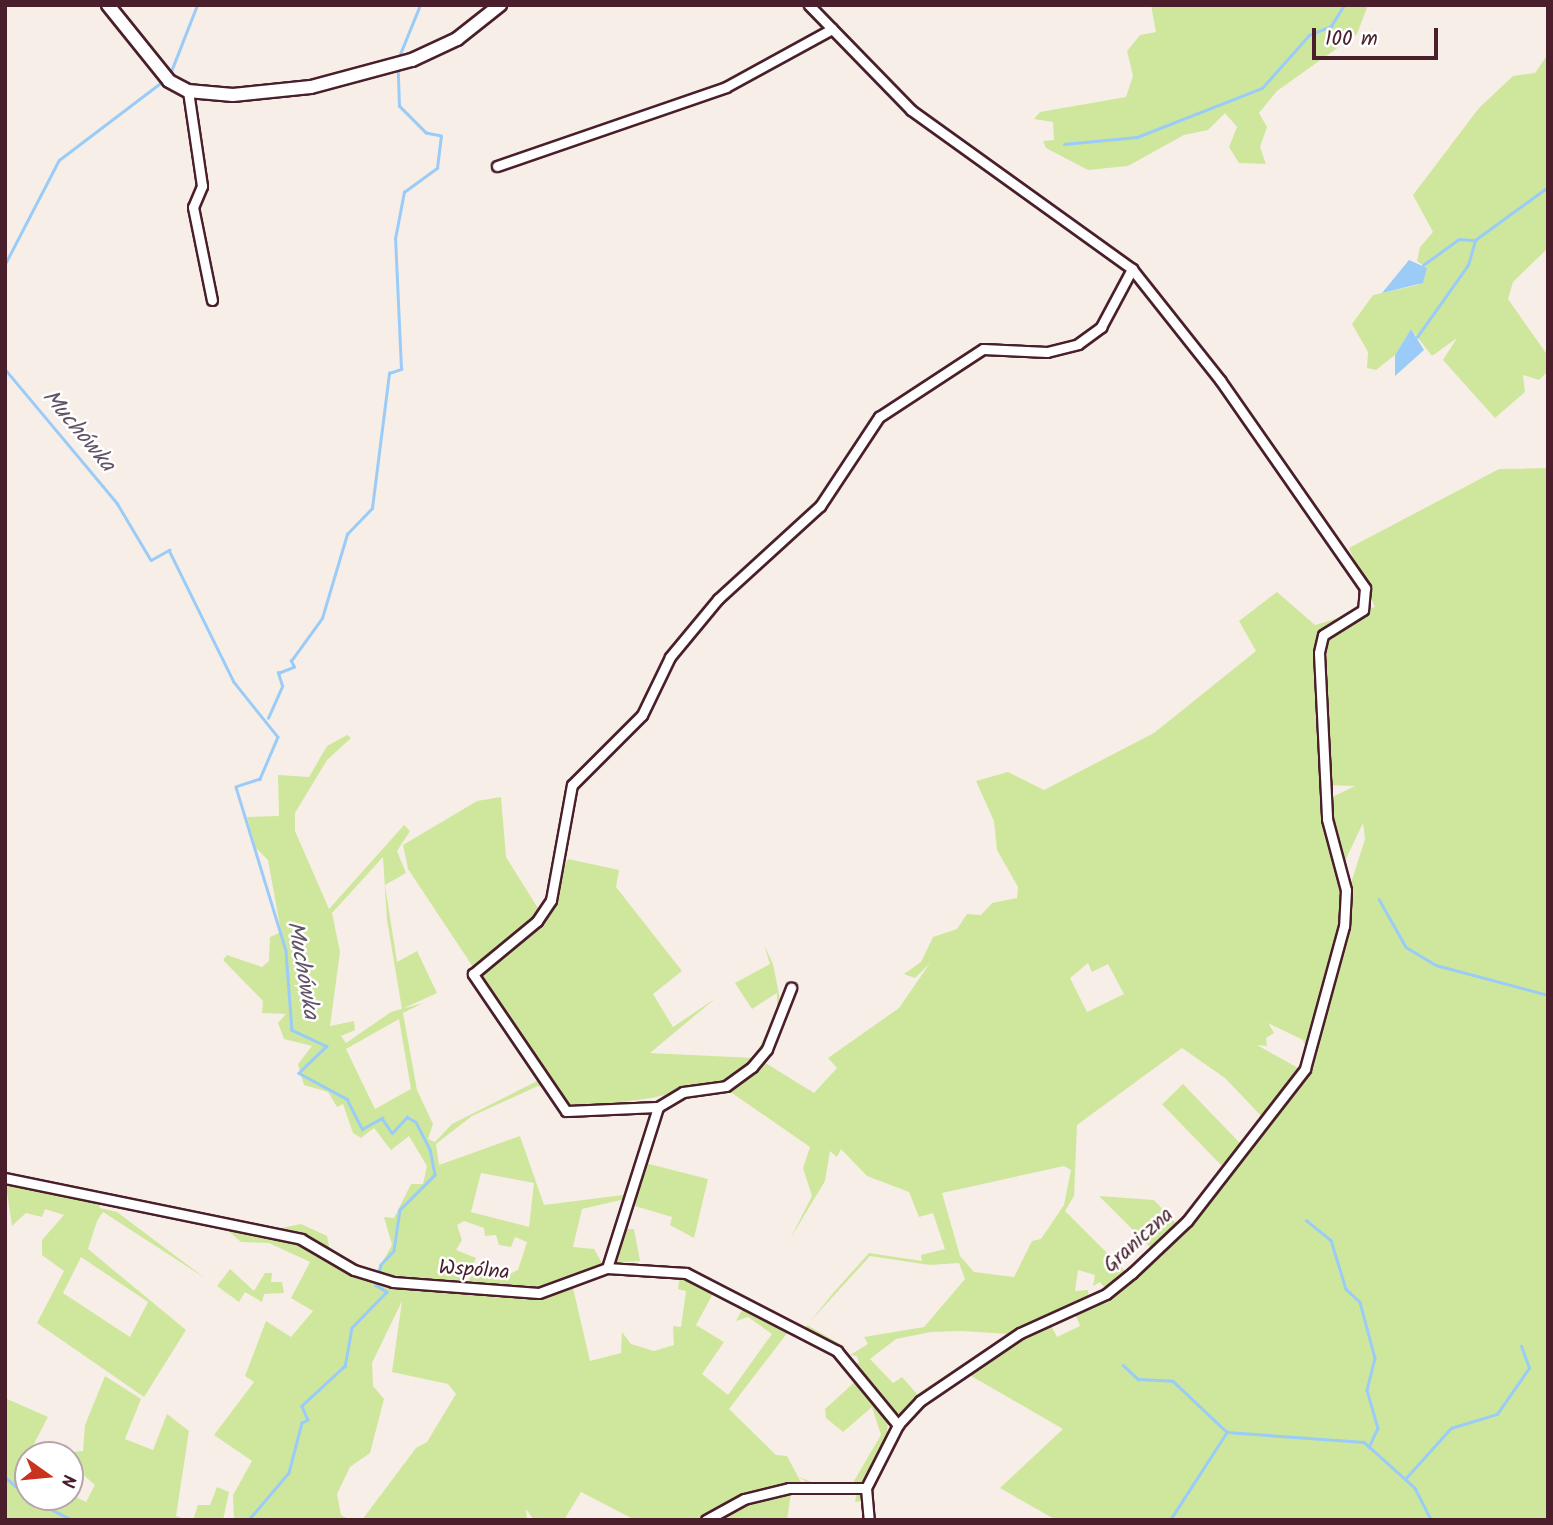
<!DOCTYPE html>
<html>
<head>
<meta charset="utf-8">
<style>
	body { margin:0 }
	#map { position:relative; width:1553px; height:1525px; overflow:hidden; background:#f8eee8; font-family:Kalam,sans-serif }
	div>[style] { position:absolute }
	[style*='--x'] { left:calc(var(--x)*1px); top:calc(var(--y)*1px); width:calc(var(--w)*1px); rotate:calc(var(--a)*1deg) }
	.green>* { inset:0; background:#cee79d; transform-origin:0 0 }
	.water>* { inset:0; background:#9accf7 }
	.stream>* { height:2.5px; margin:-1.25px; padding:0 1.25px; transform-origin:1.25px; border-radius:1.25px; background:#9accf7 }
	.roads { filter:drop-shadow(2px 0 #4a1f2b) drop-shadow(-2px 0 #4a1f2b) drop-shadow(0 2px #4a1f2b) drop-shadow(0 -2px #4a1f2b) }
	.minor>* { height:9px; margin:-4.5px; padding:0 4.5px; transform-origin:4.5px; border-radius:4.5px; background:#fff }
	.secondary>* { height:12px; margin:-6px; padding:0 6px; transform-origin:6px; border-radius:6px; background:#fff }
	span { translate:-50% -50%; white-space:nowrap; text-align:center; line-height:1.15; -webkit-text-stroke:5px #fff; paint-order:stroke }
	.street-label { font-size:21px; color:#4a1f2b }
	.water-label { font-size:23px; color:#625368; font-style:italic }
	.frame { position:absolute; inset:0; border:7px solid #4a1f2b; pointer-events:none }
	.north { position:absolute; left:14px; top:1441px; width:70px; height:70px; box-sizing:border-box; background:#fff; border:2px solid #b7a5aa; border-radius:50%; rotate:105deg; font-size:19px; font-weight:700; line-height:28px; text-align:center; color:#4a1f2b }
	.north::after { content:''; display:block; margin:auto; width:24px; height:32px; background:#c8321e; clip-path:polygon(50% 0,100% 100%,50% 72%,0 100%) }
	.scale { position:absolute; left:1312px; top:28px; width:126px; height:32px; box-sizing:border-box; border:4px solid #4a1f2b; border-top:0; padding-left:9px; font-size:21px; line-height:24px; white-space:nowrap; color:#4a1f2b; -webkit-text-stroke:5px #fff; paint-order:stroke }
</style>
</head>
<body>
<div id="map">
	<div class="green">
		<div style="clip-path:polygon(1151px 5px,1368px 5px,1357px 34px,1277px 91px,1259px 113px,1267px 127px,1260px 147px,1266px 164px,1239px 163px,1229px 147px,1237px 127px,1225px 113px,1208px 130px,1184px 135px,1128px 166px,1088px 170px,1046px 148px,1043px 141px,1054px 140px,1053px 122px,1034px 119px,1040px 112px,1126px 97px,1133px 76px,1127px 51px,1140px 35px,1156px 32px)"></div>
		<div style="clip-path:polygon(1548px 54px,1548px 248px,1513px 282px,1508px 299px,1548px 356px,1548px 371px,1539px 380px,1523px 375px,1525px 392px,1495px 418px,1443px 360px,1457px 338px,1432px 356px,1411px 329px,1395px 355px,1376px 370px,1367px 368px,1368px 352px,1352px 324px,1373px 295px,1418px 285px,1427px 268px,1417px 261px,1420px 247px,1433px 232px,1413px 195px,1479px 108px,1513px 76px,1535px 73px)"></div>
		<div style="clip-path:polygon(evenodd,1548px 468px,1548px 1520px,1056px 1520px,1000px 1488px,1063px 1429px,966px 1373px,1048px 1320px,1057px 1337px,1080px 1326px,1074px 1311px,1123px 1285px,1197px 1216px,1306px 1072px,1310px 1057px,1303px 1040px,1268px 1023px,1274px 1033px,1266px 1038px,1267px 1046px,1257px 1045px,1300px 1069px,1265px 1120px,1225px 1078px,1182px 1048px,1077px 1125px,1074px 1196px,1065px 1211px,1126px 1272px,1105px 1288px,1100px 1282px,1093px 1286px,1095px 1275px,1078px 1270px,1075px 1291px,1088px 1290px,1089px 1299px,999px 1343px,938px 1383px,906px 1415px,890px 1411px,851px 1363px,859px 1363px,857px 1356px,850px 1355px,868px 1344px,864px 1337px,924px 1327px,965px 1279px,959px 1263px,930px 1265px,870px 1256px,807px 1325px,845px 1347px,804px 1331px,804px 1329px,834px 1292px,869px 1253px,922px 1261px,921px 1255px,945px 1249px,933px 1213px,919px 1217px,909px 1192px,867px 1176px,841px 1149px,837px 1157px,830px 1151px,825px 1181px,790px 1239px,812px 1196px,803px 1168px,810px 1147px,729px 1091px,687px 1094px,667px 1103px,645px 1163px,708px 1179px,694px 1238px,670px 1225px,672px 1217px,628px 1204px,660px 1109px,670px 1098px,689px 1092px,727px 1087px,764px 1062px,814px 1093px,837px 1068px,828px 1058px,899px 1008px,930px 963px,915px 978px,904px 974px,921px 962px,933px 937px,957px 929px,967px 914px,981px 915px,992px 903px,1017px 898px,1018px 887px,997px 850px,994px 821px,976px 781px,1008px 772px,1044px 790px,1154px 733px,1256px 651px,1239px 621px,1277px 592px,1315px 625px,1375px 607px,1349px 548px,1499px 469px,1548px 468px,1325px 785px,1355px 786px,1328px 799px,1342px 867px,1363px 823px,1365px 839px,1346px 899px,1324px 815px,1325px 785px,1548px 468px,1088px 963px,1092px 972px,1108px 964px,1124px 994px,1087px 1012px,1070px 978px,1088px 963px,1548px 468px,1064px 1166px,1071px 1170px,1064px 1205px,1041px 1239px,1032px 1241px,1014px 1277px,974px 1272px,960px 1256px,942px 1193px,1064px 1166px,1548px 468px,931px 1332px,962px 1331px,1009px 1334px,917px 1394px,902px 1377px,893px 1383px,870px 1359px,896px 1339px,931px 1332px)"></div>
		<div style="clip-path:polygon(evenodd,347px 735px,351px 738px,327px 760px,295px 813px,295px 831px,329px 909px,404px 825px,410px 831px,397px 851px,406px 873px,385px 885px,397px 962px,417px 951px,437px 993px,402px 1009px,387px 920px,383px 857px,332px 913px,340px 952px,330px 1026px,354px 1021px,355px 1030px,341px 1036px,346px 1043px,391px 1012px,423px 1003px,403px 1013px,417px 1090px,433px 1124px,428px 1139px,435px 1142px,452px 1124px,541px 1079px,549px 1090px,538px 1086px,472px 1116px,436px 1144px,439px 1165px,520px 1136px,544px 1205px,623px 1195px,652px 1109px,625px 1199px,582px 1209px,573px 1247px,594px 1249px,603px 1265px,548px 1289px,467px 1285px,475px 1267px,497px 1280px,518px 1270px,527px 1242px,515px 1237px,511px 1247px,499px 1245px,496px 1235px,485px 1236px,484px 1228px,464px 1221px,457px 1225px,462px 1240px,456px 1250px,476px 1258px,463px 1284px,376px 1273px,392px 1245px,384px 1217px,394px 1218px,411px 1184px,423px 1184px,427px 1166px,409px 1136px,391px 1150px,374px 1128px,361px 1138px,353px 1133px,343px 1104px,337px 1107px,328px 1092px,304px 1085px,298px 1064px,312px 1046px,284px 1039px,278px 1023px,286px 1014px,262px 1013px,263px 1001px,223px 960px,227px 955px,262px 967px,269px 961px,270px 937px,281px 932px,268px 860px,256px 848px,247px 817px,279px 816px,278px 775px,309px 777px,327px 746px,347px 735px,399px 1019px,411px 1089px,375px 1109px,346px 1049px,399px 1019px,347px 735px,481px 1173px,534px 1183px,529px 1227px,471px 1212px,481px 1173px)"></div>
		<div style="clip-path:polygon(501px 797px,506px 857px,541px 913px,475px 970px,408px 869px,403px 845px,477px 801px)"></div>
		<div style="clip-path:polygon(568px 859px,619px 870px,616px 887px,682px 971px,653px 994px,673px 1027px,716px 998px,650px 1053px,754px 1058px,777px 1012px,777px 993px,752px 1009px,735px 983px,770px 964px,764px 945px,773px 964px,781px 1004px,756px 1061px,720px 1083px,651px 1098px,579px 1108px,565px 1103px,479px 976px,540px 920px)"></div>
		<div style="left:1183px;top:1084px;width:85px;height:29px;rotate:46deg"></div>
		<div style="clip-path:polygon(evenodd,5px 1179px,97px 1198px,100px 1208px,117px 1212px,205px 1278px,103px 1212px,97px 1221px,88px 1249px,186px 1330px,144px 1397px,37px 1323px,64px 1271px,42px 1255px,42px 1240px,64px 1215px,45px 1209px,42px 1217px,26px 1213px,12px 1226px,5px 1179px,81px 1257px,148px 1302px,130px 1337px,63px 1293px,81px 1257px)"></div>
		<div style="clip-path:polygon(1099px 1196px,1154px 1200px,1179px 1226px,1137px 1265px,1152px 1249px)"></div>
		<div style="clip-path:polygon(301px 1224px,327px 1236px,330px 1251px,272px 1230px)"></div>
		<div style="clip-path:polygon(223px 1226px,297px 1240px,359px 1276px,404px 1288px,523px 1297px,573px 1288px,590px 1361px,621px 1353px,622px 1332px,631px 1344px,654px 1351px,674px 1345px,673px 1326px,681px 1327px,686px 1291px,678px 1289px,680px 1275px,716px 1288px,696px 1325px,724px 1342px,702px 1374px,728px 1395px,772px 1334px,748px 1317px,736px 1321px,745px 1305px,788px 1332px,729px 1409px,776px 1455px,787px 1456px,803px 1486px,744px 1493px,698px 1520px,635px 1520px,581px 1492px,564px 1520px,534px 1520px,526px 1509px,527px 1520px,362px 1520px,416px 1448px,427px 1442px,456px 1394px,448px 1384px,392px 1372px,402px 1301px,372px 1363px,373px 1386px,384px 1399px,370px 1453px,350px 1467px,337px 1494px,341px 1515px,351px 1520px,234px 1520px,233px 1495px,252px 1461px,214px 1435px,254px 1382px,245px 1376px,266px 1321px,291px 1337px,313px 1311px,291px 1298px,310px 1262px,269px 1243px,241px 1242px)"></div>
		<div style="clip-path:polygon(620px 1229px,634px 1229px,640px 1261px,611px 1263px)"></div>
		<div style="clip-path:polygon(230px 1269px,254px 1291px,265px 1273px,272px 1273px,271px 1282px,282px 1282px,284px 1293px,264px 1294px,262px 1302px,245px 1292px,239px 1302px,217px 1286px)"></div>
		<div style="clip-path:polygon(105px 1376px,141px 1399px,125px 1439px,153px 1450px,167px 1414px,189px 1431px,176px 1516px,187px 1520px,5px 1520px,5px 1398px,48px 1417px,28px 1455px,28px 1497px,70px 1494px,86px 1502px,95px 1485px,70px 1463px,74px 1452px,83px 1451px,85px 1425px)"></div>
		<div style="clip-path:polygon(858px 1379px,888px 1419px,887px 1434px,864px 1483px,856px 1487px,818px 1489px,797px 1476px,818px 1485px,851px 1486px,881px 1435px,872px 1407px,843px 1432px,826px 1418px,825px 1409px)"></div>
		<div style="clip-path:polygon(217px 1487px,229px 1492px,223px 1520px,193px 1520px,198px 1505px,210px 1505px)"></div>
		<div style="clip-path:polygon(798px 1490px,859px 1492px,863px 1501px,855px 1502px,857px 1493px,791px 1493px,787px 1520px,708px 1520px,745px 1500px)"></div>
	</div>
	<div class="water">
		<div style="clip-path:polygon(1409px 260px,1427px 268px,1423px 283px,1382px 293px)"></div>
		<div style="clip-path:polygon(1411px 329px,1424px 350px,1395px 376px,1395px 355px)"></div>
	</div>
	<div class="stream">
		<div style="--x:398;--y:59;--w:58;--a:-67.8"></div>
		<div style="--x:170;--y:74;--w:74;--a:-68.6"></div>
		<div style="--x:1064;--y:144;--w:73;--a:-5.5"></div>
		<div style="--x:1137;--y:137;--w:134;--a:-21.4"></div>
		<div style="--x:1262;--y:88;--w:71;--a:-48.4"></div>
		<div style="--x:1309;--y:35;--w:24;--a:-22"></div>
		<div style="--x:1331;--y:26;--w:25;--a:-58"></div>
		<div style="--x:5;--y:264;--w:117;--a:-62.6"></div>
		<div style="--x:59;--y:160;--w:131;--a:-37.2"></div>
		<div style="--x:1423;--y:265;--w:44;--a:-35.8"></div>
		<div style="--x:1459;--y:239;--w:16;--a:4"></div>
		<div style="--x:1417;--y:337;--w:88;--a:-54.7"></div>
		<div style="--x:1468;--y:265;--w:26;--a:-74"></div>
		<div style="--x:1475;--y:240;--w:90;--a:-36"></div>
		<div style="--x:5;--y:369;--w:175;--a:50.1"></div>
		<div style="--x:117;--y:503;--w:66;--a:59.2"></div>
		<div style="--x:151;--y:560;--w:21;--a:-29"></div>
		<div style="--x:169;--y:550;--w:147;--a:63.8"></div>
		<div style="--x:234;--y:682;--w:70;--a:51.3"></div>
		<div style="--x:278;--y:737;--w:46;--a:113.2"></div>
		<div style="--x:260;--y:779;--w:25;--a:162"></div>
		<div style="--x:236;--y:787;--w:171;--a:73"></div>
		<div style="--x:286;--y:951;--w:79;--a:85.7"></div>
		<div style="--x:292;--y:1030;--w:38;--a:25"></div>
		<div style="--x:327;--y:1046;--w:39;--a:136"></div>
		<div style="--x:299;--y:1073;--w:55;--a:28.4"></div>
		<div style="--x:347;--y:1099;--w:34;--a:63"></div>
		<div style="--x:362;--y:1129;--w:23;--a:-29"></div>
		<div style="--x:382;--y:1118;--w:18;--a:56"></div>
		<div style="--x:392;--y:1133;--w:22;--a:-47"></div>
		<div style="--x:407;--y:1117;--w:10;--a:29"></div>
		<div style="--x:416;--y:1122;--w:30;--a:63"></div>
		<div style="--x:430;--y:1149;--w:26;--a:79"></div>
		<div style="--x:435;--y:1175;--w:49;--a:135"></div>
		<div style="--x:400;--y:1210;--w:41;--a:98.3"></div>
		<div style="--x:394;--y:1251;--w:19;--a:133"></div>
		<div style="--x:381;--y:1265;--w:21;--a:104"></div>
		<div style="--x:376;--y:1285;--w:13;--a:32"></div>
		<div style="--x:387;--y:1292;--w:50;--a:134.2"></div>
		<div style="--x:352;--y:1328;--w:39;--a:100"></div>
		<div style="--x:345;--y:1366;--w:59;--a:137.1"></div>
		<div style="--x:302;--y:1406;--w:15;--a:67"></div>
		<div style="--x:308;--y:1420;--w:7;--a:153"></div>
		<div style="--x:302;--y:1423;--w:52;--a:104.6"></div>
		<div style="--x:289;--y:1473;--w:62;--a:130.4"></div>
		<div style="--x:268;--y:718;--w:35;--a:-66"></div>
		<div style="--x:282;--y:686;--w:14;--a:-107"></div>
		<div style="--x:278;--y:673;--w:17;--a:-21"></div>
		<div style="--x:294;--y:667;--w:7;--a:-117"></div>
		<div style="--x:291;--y:661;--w:53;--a:-54.2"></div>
		<div style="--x:322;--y:618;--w:88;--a:-73.4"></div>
		<div style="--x:347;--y:534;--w:36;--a:-46"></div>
		<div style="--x:372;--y:508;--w:136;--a:-82.8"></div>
		<div style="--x:389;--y:373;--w:13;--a:-18"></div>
		<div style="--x:401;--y:369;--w:130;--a:-92.6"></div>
		<div style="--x:395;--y:239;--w:48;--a:-79.2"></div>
		<div style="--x:404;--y:192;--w:41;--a:-36"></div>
		<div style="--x:437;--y:168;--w:32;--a:-83"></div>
		<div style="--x:441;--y:136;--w:15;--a:-169"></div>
		<div style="--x:426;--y:133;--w:38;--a:-135"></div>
		<div style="--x:399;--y:106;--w:36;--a:-92"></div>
		<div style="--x:1379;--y:899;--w:55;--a:60.6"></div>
		<div style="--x:1406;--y:947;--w:35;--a:31"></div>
		<div style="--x:1436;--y:965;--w:116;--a:15"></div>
		<div style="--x:1306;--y:1220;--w:32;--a:39"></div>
		<div style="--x:1331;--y:1240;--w:51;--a:73"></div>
		<div style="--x:1346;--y:1289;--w:19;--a:43"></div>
		<div style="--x:1360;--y:1302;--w:58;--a:75"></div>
		<div style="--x:1375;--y:1358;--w:33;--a:104"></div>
		<div style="--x:1367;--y:1390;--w:40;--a:74"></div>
		<div style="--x:1378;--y:1428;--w:21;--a:115"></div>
		<div style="--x:1123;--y:1365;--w:21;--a:43"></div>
		<div style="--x:1138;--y:1379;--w:35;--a:3"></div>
		<div style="--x:1173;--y:1381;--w:74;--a:43.4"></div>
		<div style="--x:5;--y:1477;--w:30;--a:41"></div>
		<div style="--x:1405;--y:1479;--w:69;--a:-48"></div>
		<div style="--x:1451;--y:1428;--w:48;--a:-16.9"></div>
		<div style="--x:1497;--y:1414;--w:56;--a:-55.2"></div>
		<div style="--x:1529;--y:1368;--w:23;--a:-110"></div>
		<div style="--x:28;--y:1497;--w:50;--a:27.6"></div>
		<div style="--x:1170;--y:1520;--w:105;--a:-57.1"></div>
		<div style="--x:1227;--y:1432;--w:137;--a:4.2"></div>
		<div style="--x:1364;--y:1442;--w:69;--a:42"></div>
		<div style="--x:1415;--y:1488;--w:36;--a:63"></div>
	</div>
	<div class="roads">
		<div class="minor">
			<div style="--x:809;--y:5;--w:146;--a:45.8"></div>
			<div style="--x:911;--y:110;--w:272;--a:35.7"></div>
			<div style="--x:1132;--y:269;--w:142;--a:51.6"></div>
			<div style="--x:1220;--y:380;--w:254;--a:55.1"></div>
			<div style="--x:1365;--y:588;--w:22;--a:95"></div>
			<div style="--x:1363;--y:610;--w:47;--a:148"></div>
			<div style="--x:1323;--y:635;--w:18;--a:103"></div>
			<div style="--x:1319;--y:653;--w:166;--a:87.2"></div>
			<div style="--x:1327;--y:819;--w:73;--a:75"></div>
			<div style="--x:1346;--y:890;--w:36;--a:93"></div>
			<div style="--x:1344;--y:926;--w:148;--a:105.3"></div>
			<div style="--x:1305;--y:1069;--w:192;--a:127.8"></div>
			<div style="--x:1187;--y:1221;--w:76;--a:136.6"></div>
			<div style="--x:1132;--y:1273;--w:33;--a:141"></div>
			<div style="--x:1106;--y:1294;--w:94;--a:155.6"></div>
			<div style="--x:1020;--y:1333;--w:121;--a:145.8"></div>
			<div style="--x:920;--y:1401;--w:33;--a:133"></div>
			<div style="--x:898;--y:1425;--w:71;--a:116.9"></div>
			<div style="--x:866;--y:1488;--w:32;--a:85"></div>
			<div style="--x:188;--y:91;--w:96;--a:81.6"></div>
			<div style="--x:202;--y:186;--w:23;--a:113"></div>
			<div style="--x:193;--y:207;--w:95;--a:78.5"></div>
			<div style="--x:497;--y:166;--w:242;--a:-19"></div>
			<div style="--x:726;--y:87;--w:121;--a:-28.7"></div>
			<div style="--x:658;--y:1107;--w:92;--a:177.5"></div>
			<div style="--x:566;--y:1111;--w:166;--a:-124.2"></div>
			<div style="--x:473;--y:974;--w:83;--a:-39.6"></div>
			<div style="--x:537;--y:921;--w:25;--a:-56"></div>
			<div style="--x:551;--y:900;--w:117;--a:-79.7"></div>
			<div style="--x:572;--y:785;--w:99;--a:-45"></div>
			<div style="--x:642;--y:715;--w:64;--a:-64.2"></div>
			<div style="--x:670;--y:657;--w:75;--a:-50.4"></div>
			<div style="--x:718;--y:599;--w:138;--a:-42.4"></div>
			<div style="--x:820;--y:506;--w:107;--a:-56.5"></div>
			<div style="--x:879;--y:417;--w:124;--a:-33.2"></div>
			<div style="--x:983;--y:349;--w:64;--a:2.7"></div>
			<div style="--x:1047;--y:352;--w:32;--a:-14"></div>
			<div style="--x:1078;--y:344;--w:29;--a:-36"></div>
			<div style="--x:1101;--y:327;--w:66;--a:-61.9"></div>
			<div style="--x:5;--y:1178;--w:302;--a:11.6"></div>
			<div style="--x:301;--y:1239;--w:61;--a:30.3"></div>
			<div style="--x:354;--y:1270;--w:41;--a:17.1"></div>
			<div style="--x:393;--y:1282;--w:146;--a:4.3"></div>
			<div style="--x:539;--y:1293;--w:72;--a:-20.2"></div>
			<div style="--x:607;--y:1268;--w:79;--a:3.6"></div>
			<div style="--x:686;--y:1273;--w:170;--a:27.3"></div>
			<div style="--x:837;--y:1351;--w:96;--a:50.5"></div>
			<div style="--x:607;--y:1268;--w:169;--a:-72.4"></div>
			<div style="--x:658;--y:1107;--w:29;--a:-31"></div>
			<div style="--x:683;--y:1092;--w:43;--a:-7.9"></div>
			<div style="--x:726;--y:1086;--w:32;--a:-36"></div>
			<div style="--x:752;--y:1067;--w:23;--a:-50"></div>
			<div style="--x:767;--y:1049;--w:66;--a:-68.5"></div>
			<div style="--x:706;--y:1520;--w:43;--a:-28.9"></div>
			<div style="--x:744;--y:1499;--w:46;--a:-13.7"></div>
			<div style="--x:789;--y:1488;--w:77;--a:0"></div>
		</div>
		<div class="secondary">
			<div style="--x:108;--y:5;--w:97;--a:51.2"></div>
			<div style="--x:169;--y:81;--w:21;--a:28"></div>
			<div style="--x:188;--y:91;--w:45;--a:5.1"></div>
			<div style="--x:233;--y:95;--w:78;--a:-5.9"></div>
			<div style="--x:311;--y:87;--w:105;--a:-15"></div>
			<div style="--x:412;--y:60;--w:50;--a:-25"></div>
			<div style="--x:457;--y:39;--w:55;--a:-38.3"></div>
		</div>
	</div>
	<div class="street-label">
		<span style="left:1139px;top:1241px;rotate:-42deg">Graniczna</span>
		<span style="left:474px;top:1271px;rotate:4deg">Wspólna</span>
	</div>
	<div class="water-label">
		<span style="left:78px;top:431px;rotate:50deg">Muchówka</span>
		<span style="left:302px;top:970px;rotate:80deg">Muchówka</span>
	</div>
	<div class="frame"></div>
	<div class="north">N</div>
	<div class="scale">100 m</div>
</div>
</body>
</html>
